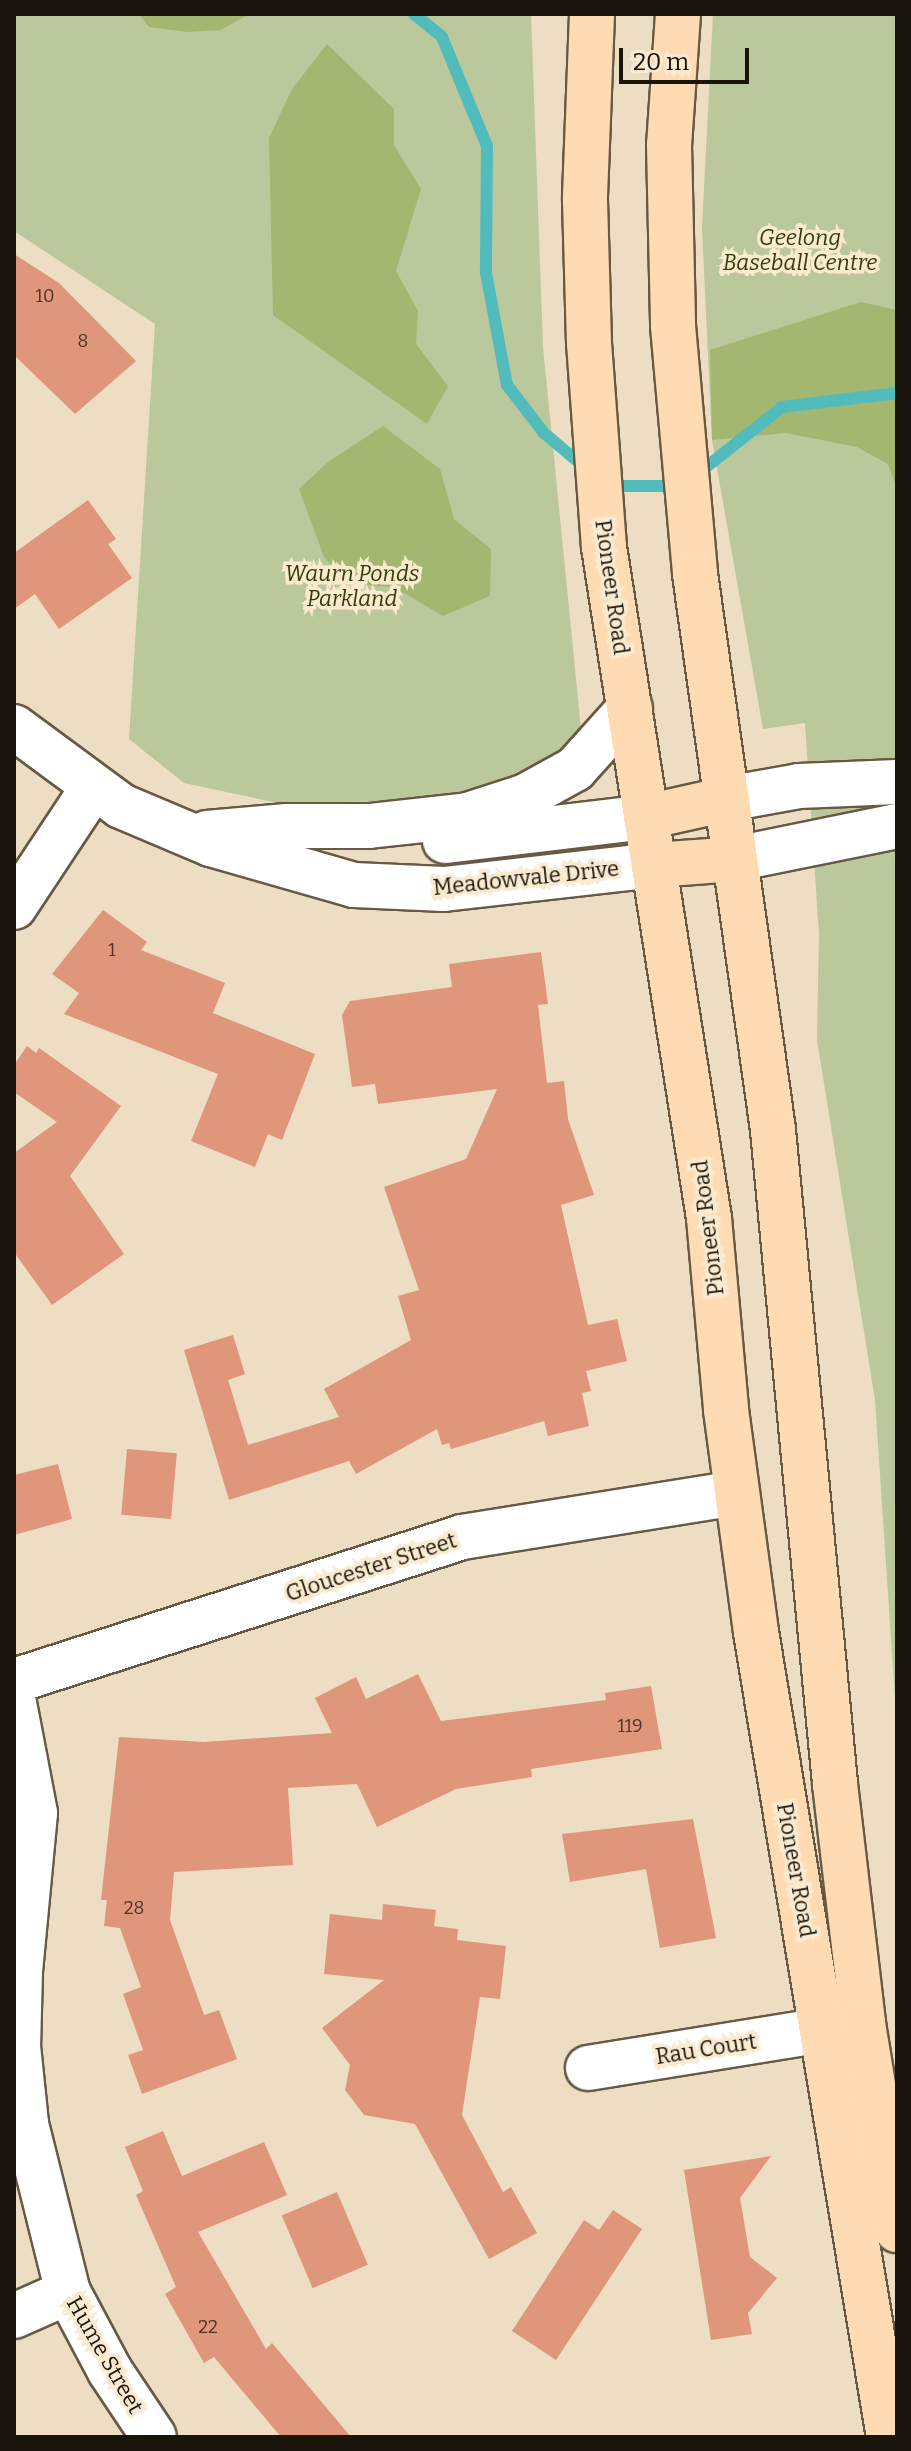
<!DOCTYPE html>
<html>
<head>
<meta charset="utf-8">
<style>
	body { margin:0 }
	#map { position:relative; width:911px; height:2451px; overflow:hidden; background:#ecddc3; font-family:Bitter,serif }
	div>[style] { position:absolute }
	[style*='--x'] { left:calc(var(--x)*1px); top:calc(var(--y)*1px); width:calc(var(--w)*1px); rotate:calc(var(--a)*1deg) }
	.green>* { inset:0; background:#bac89b }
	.forest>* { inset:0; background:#a3b771 }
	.stream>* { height:12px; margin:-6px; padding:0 6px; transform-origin:6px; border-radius:6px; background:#52bcbd }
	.building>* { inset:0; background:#df967a; transform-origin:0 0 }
	.roads { filter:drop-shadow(2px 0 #675a44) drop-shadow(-2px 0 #675a44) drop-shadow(0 2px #675a44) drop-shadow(0 -2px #675a44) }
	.minor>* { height:44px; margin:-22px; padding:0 22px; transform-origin:22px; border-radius:22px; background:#fff }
	.major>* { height:44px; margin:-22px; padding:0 22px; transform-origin:22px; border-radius:22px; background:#ffdbb4 }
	span { translate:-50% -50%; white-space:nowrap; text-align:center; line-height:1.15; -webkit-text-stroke:7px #f9ead0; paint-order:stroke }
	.number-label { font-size:18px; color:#4b3528 }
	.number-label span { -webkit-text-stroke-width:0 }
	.park-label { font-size:22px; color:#323e07; font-style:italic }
	.street-label { font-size:22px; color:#1a150c }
	.frame { position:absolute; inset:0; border:16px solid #1a150c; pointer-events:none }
	.scale { position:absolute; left:619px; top:48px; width:130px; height:36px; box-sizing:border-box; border:4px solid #1a150c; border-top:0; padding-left:10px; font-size:24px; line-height:28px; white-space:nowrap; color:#1a150c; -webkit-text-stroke:6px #f9ead0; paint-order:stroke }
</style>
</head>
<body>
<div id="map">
	<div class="green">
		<div style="clip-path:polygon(14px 14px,531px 14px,543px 347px,582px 739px,557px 763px,472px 800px,278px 803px,184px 783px,129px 739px,155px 324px,14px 231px)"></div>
		<div style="clip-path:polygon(713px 14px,897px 14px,897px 1729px,875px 1400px,817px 1040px,819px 935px,805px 723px,763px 729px,712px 440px,702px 228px)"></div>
	</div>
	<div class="forest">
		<div style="clip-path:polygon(139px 14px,249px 14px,221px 30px,188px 32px,149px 27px)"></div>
		<div style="clip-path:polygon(327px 44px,394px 109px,394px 145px,421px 189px,396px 271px,418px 311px,416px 344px,448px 386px,427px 424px,273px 315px,269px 138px,292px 89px)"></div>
		<div style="clip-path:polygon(861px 302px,897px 310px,897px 489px,888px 464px,857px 447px,786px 433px,712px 440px,710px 350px)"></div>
		<div style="clip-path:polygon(383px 426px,440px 469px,454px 519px,491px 549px,490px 596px,443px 616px,394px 587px,348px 584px,324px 557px,299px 489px,328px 462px)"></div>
	</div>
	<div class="stream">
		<div style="--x:414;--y:14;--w:36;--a:39"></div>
		<div style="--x:442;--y:37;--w:118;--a:67.6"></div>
		<div style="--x:487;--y:146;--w:127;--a:90.5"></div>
		<div style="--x:486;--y:273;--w:114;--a:79.4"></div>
		<div style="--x:507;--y:385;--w:61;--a:52.4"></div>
		<div style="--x:544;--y:433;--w:57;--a:40.1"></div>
		<div style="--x:696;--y:475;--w:110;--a:-38.3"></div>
		<div style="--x:782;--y:407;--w:116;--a:-6.9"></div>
		<div style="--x:608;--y:486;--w:73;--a:0"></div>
	</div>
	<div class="building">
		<div style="clip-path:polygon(14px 254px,59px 283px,136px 361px,75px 414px,14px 355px)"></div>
		<div style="clip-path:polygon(88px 500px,116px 539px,108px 544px,132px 578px,59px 629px,35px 594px,14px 609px,14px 553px)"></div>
		<div style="clip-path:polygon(103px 910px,147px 942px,141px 950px,225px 983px,213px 1013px,315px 1054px,282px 1140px,268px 1134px,255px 1167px,191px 1141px,218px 1074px,64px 1014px,79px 993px,52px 974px)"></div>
		<div style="clip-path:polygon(541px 952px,548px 1004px,538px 1005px,547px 1083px,564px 1081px,568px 1119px,594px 1195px,561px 1205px,588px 1325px,617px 1319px,627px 1361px,586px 1371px,591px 1391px,582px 1393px,589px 1426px,548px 1436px,544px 1421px,451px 1449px,449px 1443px,442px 1445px,437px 1429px,356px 1474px,349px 1461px,229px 1500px,184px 1350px,233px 1335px,245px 1374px,228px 1380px,248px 1445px,339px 1417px,324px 1389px,411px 1340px,398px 1296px,419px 1290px,384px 1187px,466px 1159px,497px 1089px,378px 1104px,375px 1084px,352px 1087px,342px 1015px,350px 1001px,452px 987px,449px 964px)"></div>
		<div style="clip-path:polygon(27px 1046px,36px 1053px,39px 1048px,121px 1106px,70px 1176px,124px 1254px,52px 1305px,14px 1252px,14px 1153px,57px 1122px,14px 1092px,14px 1065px)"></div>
		<div style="left:127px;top:1449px;width:50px;height:66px;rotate:5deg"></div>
		<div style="clip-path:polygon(58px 1464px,72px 1519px,14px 1535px,14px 1475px)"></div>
		<div style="clip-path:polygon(418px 1674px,441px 1721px,606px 1700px,605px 1693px,651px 1686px,662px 1749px,531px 1769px,532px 1777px,456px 1789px,377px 1827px,357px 1784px,288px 1788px,293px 1865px,174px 1872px,170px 1920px,204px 2015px,219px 2010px,237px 2059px,142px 2094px,128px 2055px,143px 2050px,123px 1994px,141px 1987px,120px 1928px,104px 1926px,107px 1900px,101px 1900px,119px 1737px,204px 1742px,332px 1733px,315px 1698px,356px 1677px,366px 1699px)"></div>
		<div style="clip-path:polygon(693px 1819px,716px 1938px,660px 1948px,646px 1869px,570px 1882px,562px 1834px)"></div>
		<div style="clip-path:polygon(383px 1904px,436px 1910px,434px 1926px,458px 1929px,457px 1940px,506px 1946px,500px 1999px,480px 1997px,462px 2115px,503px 2192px,511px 2187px,537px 2233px,489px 2259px,415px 2124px,364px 2115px,345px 2090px,350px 2065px,322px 2028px,384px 1980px,324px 1974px,330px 1914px,382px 1920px)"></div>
		<div style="clip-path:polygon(163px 2131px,182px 2176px,264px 2142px,287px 2195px,198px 2232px,266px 2349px,272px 2343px,351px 2437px,281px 2437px,214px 2357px,204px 2363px,165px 2294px,176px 2287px,136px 2195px,143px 2191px,125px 2147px)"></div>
		<div style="clip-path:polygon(771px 2156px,740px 2198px,750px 2257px,777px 2278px,748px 2313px,752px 2334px,711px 2340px,684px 2170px)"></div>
		<div style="left:337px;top:2192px;width:79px;height:60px;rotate:67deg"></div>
		<div style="clip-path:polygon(613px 2210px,642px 2229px,556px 2360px,512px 2331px,584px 2220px,599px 2230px)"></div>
	</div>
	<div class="roads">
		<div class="minor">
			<div style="--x:14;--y:727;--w:133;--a:36.4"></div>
			<div style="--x:121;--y:806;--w:98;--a:22.9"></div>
			<div style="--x:211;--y:844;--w:149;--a:16"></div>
			<div style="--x:354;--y:885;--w:90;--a:2.5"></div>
			<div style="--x:444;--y:889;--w:211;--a:-6.5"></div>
			<div style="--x:727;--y:799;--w:73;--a:-10.2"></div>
			<div style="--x:799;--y:786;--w:98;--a:-2.3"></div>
			<div style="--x:207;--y:833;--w:80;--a:-5"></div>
			<div style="--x:287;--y:826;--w:82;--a:0"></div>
			<div style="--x:369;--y:826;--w:100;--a:-6.3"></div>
			<div style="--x:468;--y:815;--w:61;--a:-18.1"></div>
			<div style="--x:526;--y:796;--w:56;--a:-28.9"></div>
			<div style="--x:575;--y:769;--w:82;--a:-48"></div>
			<div style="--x:445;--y:841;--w:202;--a:-6.8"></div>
			<div style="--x:735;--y:859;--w:165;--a:-11.5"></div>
			<div style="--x:14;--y:907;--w:141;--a:-56.5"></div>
			<div style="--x:14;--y:1681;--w:471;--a:-17.8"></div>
			<div style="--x:462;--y:1537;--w:278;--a:-9.1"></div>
			<div style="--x:14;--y:1703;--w:112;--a:79.2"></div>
			<div style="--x:35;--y:1813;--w:160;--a:95.4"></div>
			<div style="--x:20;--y:1972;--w:74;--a:91.5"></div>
			<div style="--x:18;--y:2046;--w:78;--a:84.1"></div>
			<div style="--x:26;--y:2124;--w:173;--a:76"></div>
			<div style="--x:68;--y:2292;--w:89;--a:62"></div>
			<div style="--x:110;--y:2371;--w:79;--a:56.3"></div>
			<div style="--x:588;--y:2068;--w:238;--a:-9.2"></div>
			<div style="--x:14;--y:2316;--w:59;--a:-24"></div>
		</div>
		<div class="major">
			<div style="--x:592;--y:14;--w:186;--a:92.2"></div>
			<div style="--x:585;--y:200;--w:143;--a:88.4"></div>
			<div style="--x:589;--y:343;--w:205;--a:85.8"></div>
			<div style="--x:604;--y:547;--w:679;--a:81.11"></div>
			<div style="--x:709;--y:1218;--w:193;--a:84.9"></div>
			<div style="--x:726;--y:1410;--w:224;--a:82.3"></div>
			<div style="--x:756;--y:1632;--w:816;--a:80.62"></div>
			<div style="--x:678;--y:14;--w:131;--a:93.9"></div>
			<div style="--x:669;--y:145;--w:181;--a:88.7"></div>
			<div style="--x:673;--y:326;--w:249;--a:84.9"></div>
			<div style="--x:695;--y:574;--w:561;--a:82.01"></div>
			<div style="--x:773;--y:1130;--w:657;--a:84.58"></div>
			<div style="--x:835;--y:1784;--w:242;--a:83.3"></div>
			<div style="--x:863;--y:2024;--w:209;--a:80.6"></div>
			<div style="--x:646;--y:817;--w:83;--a:-12.5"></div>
			<div style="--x:654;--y:865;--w:81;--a:-4.2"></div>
		</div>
	</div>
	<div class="number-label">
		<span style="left:45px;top:296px">10</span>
		<span style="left:83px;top:341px">8</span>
		<span style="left:112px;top:950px">1</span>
		<span style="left:630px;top:1726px">119</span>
		<span style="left:134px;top:1908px">28</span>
		<span style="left:208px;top:2327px">22</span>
	</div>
	<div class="park-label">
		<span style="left:800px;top:250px">Geelong<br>Baseball Centre</span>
		<span style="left:352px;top:586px">Waurn Ponds<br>Parkland</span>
	</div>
	<div class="street-label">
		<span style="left:612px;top:587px;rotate:82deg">Pioneer Road</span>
		<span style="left:526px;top:878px;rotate:-6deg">Meadowvale Drive</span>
		<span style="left:708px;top:1228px;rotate:-97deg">Pioneer Road</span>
		<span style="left:371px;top:1567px;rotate:-18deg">Gloucester Street</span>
		<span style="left:796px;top:1870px;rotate:80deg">Pioneer Road</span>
		<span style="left:706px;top:2049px;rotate:-9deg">Rau Court</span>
		<span style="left:105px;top:2355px;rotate:60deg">Hume Street</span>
	</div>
	<div class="frame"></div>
	<div class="scale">20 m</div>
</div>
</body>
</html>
